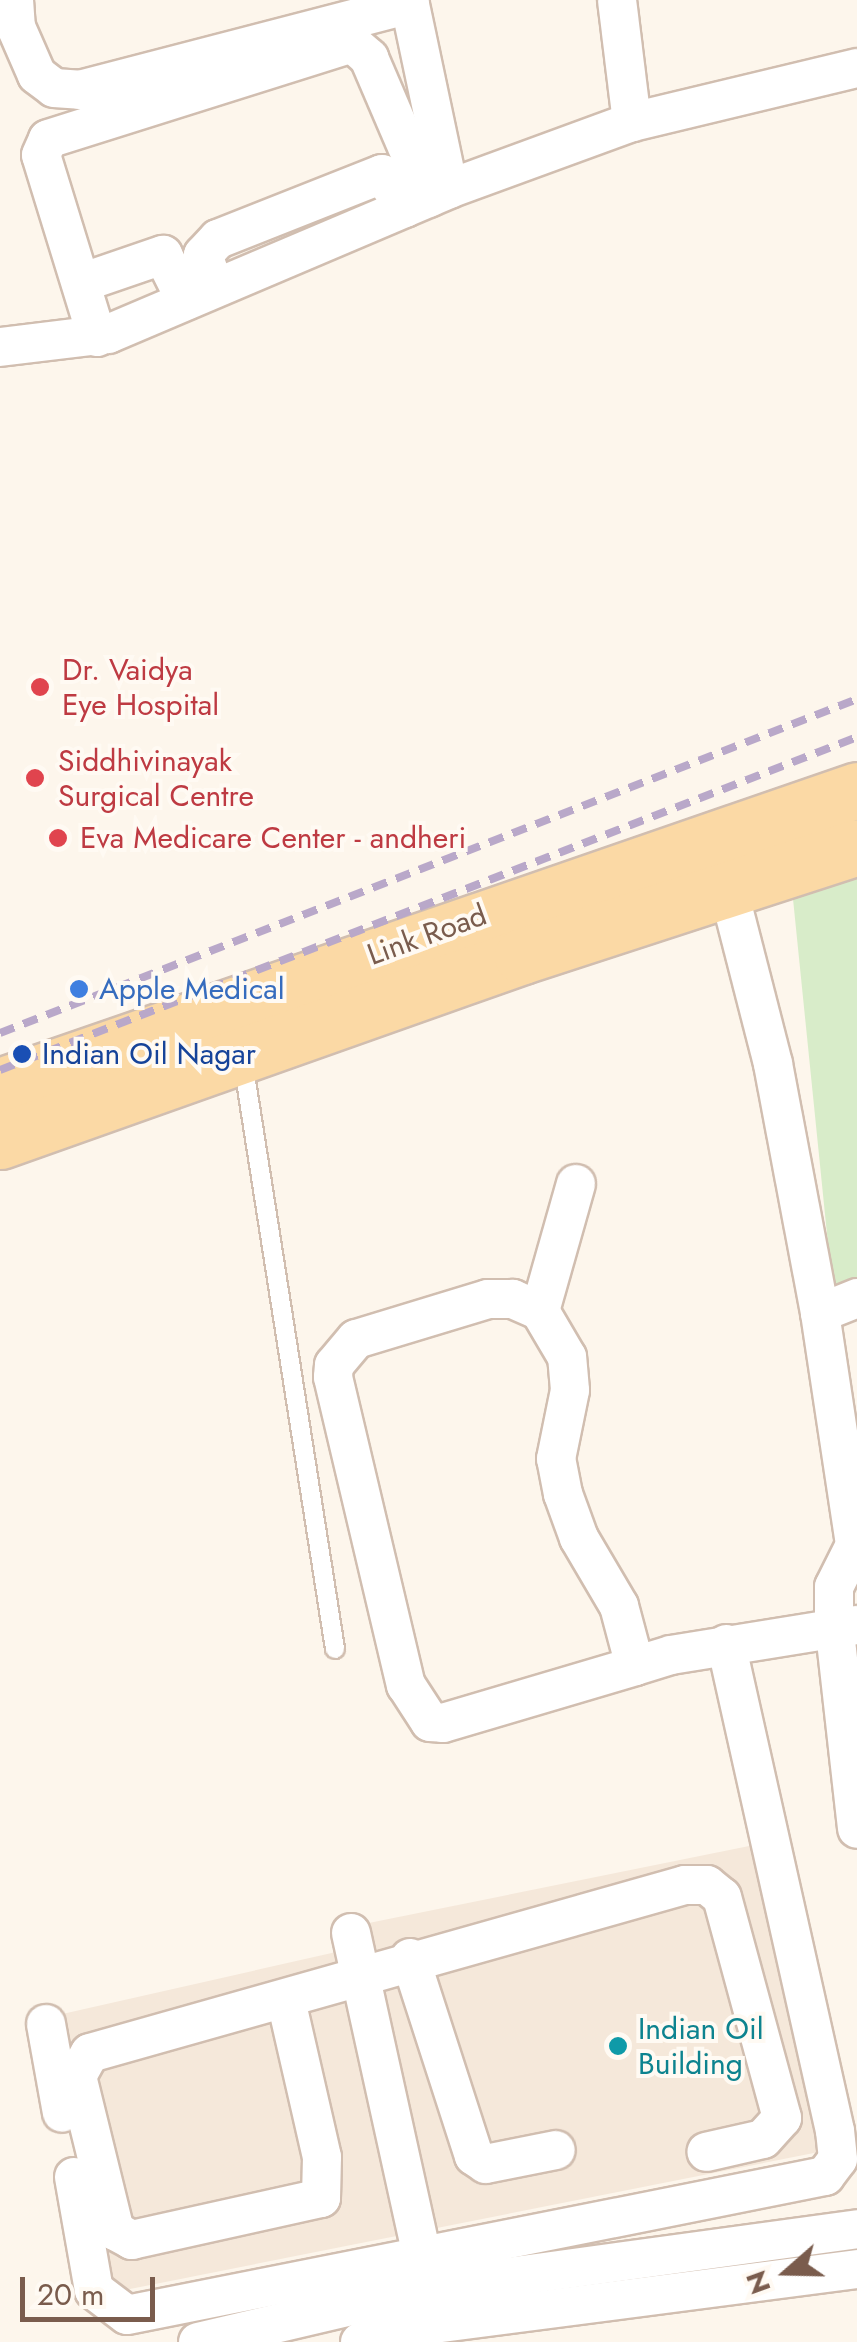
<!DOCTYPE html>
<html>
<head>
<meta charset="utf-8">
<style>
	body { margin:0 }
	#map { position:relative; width:857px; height:2342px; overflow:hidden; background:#fdf6ec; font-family:Jost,sans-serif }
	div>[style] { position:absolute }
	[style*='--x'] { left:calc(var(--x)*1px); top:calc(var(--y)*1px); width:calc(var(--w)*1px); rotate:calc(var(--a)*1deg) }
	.residential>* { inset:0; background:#f5e8da }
	.green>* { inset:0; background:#d8ecc9 }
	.roads { filter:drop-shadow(2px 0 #d1beb0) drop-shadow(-2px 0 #d1beb0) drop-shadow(0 2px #d1beb0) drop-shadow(0 -2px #d1beb0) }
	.lane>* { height:18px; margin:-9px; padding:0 9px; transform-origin:9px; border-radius:9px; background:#fff }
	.street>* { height:38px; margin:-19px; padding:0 19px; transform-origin:19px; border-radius:19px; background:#fff }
	.primary>* { height:55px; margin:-27.5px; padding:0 27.5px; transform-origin:27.5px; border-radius:27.5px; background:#fbd9a5 }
	.rail>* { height:8px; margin-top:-4px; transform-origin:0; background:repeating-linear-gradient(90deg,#b9a8c9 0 15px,transparent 0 25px) }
	.dots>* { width:28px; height:28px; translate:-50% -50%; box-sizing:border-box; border:5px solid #fffaf3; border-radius:50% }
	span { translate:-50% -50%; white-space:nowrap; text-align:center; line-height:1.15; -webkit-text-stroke:8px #fffaf3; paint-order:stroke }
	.health-label { font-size:30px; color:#be3a42 }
	.left { translate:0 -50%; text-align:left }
	.street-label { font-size:30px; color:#7a5c4d }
	.shop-label { font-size:30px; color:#366cbe }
	.transit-label { font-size:30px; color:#164399 }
	.culture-label { font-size:30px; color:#0d838f }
	.north { position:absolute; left:737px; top:2222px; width:100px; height:100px; -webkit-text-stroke:8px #fffaf3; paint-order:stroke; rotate:250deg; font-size:28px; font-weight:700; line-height:40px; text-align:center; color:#7a5c4d }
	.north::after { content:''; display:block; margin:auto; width:35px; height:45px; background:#7a5c4d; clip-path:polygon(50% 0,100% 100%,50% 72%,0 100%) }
	.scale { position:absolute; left:20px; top:2277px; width:135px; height:45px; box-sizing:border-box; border:5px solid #7a5c4d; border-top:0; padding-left:12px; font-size:30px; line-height:35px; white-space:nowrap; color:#7a5c4d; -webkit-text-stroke:8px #fffaf3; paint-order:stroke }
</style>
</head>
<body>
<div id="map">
	<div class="residential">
		<div style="clip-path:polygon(764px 1843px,829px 2150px,110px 2293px,49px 2017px,345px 1950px,344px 1928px)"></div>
	</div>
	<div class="green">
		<div style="clip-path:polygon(857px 868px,857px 1283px,833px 1293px,792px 889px)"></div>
	</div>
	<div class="roads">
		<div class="lane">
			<div style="--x:243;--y:1062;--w:594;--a:81.09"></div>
		</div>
		<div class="street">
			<div style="--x:14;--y:0;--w:27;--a:86"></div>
			<div style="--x:16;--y:27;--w:52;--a:66.4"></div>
			<div style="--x:37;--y:75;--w:21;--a:37"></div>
			<div style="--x:54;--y:88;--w:26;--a:4"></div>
			<div style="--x:80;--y:90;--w:341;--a:-14.6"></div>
			<div style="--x:409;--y:0;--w:193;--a:78.1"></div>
			<div style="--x:617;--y:0;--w:123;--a:83"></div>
			<div style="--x:81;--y:283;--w:87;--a:-18.9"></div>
			<div style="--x:163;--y:255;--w:51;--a:63.4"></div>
			<div style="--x:215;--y:288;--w:35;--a:-110"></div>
			<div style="--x:203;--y:255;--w:22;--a:-47"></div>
			<div style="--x:218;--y:239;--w:176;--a:-21.6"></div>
			<div style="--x:382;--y:174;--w:41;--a:55.9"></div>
			<div style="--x:97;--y:337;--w:190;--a:-107.1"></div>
			<div style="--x:41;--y:155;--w:17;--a:-66"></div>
			<div style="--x:48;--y:139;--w:319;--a:-17.5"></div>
			<div style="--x:352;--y:43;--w:23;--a:41"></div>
			<div style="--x:369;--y:58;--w:152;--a:66.8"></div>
			<div style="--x:0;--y:347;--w:109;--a:-6.9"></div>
			<div style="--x:108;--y:334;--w:371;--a:-23"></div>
			<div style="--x:449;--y:189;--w:195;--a:-20.1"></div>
			<div style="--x:632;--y:122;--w:231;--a:-13.5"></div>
			<div style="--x:723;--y:869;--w:201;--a:75.6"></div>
			<div style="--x:773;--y:1064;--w:253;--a:79.3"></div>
			<div style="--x:820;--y:1313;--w:247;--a:81.4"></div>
			<div style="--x:540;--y:1311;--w:132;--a:-74.2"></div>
			<div style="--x:820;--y:1313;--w:40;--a:-22"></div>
			<div style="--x:852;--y:1551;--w:40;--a:116.6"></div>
			<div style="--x:834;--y:1587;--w:36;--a:90"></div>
			<div style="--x:834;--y:1623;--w:207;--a:83.6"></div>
			<div style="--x:635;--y:1666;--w:62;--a:-104.9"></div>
			<div style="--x:619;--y:1606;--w:79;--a:-120.5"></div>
			<div style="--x:579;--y:1538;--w:47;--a:-110"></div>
			<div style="--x:563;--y:1494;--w:36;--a:-101"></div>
			<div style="--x:556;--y:1459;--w:70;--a:-78.5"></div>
			<div style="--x:570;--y:1390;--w:33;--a:-95"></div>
			<div style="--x:567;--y:1357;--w:53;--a:-120.4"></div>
			<div style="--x:540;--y:1311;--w:30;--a:-156"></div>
			<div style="--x:513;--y:1299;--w:25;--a:180"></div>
			<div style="--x:488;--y:1299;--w:138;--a:163.1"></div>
			<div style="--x:356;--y:1339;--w:34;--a:130"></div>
			<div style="--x:334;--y:1365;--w:12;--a:95"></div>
			<div style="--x:333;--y:1377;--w:317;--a:76.7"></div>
			<div style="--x:406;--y:1685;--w:44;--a:57"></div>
			<div style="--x:430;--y:1722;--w:13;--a:4"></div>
			<div style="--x:443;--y:1723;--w:200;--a:-16.5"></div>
			<div style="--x:635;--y:1666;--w:38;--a:-17"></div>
			<div style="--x:671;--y:1655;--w:188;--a:-9.2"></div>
			<div style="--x:351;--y:1933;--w:357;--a:77.6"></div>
			<div style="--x:410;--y:1958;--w:208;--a:72.1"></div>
			<div style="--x:474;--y:2156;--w:14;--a:34"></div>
			<div style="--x:486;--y:2164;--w:71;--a:-11.3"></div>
			<div style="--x:286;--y:2000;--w:161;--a:77.1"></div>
			<div style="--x:322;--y:2157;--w:41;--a:91.4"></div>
			<div style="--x:321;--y:2198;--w:194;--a:167.5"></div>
			<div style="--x:132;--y:2240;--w:19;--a:-152"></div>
			<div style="--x:115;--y:2231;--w:160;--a:-103.8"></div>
			<div style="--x:77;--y:2076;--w:26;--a:-61"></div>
			<div style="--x:90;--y:2053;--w:618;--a:-15.77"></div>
			<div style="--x:685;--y:1885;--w:22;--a:0"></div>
			<div style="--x:707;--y:1885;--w:19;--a:39"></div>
			<div style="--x:722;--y:1897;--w:229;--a:74.8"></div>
			<div style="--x:782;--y:2118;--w:28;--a:132"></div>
			<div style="--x:763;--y:2139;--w:58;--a:167.2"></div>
			<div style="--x:46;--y:2024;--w:90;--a:79.8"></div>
			<div style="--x:74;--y:2177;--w:115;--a:80"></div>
			<div style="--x:94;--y:2290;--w:41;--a:37.1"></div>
			<div style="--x:127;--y:2315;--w:712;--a:-11.26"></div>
			<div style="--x:825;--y:2176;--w:21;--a:-53"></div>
			<div style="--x:838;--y:2159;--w:28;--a:-96"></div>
			<div style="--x:835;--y:2131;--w:499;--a:-102.6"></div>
			<div style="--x:198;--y:2342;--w:236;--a:-13.2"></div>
			<div style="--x:428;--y:2288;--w:433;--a:-7.8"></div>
			<div style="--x:360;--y:2342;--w:76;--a:-13.7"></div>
			<div style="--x:434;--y:2324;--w:427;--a:-7.4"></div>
		</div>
		<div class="primary">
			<div style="--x:0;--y:1086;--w:907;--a:-19.05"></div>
			<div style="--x:0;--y:1141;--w:554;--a:-19.51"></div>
			<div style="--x:522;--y:956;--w:352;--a:-18"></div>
		</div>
	</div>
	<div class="rail">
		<div style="--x:0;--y:1033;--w:920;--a:-21.29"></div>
		<div style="--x:0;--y:1070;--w:919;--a:-21.23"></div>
	</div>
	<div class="dots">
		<div style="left:40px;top:687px;background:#e0444e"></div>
		<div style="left:35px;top:778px;background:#e0444e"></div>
		<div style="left:58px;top:838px;background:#e0444e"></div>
		<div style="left:79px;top:989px;background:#3f7fe0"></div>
		<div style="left:22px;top:1054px;background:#1a4fb4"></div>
		<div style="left:618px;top:2046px;background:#0f9aa8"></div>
	</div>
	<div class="health-label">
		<span class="left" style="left:62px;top:687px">Dr. Vaidya<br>Eye Hospital</span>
		<span class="left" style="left:58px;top:778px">Siddhivinayak<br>Surgical Centre</span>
		<span class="left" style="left:80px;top:838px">Eva Medicare Center - andheri</span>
	</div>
	<div class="street-label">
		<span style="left:427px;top:935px;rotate:-20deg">Link Road</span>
	</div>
	<div class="shop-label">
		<span class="left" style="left:99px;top:989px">Apple Medical</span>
	</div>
	<div class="transit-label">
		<span class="left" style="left:42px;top:1054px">Indian Oil Nagar</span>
	</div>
	<div class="culture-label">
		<span class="left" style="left:638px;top:2046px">Indian Oil<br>Building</span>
	</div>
	<div class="north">N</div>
	<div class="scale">20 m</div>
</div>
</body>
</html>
